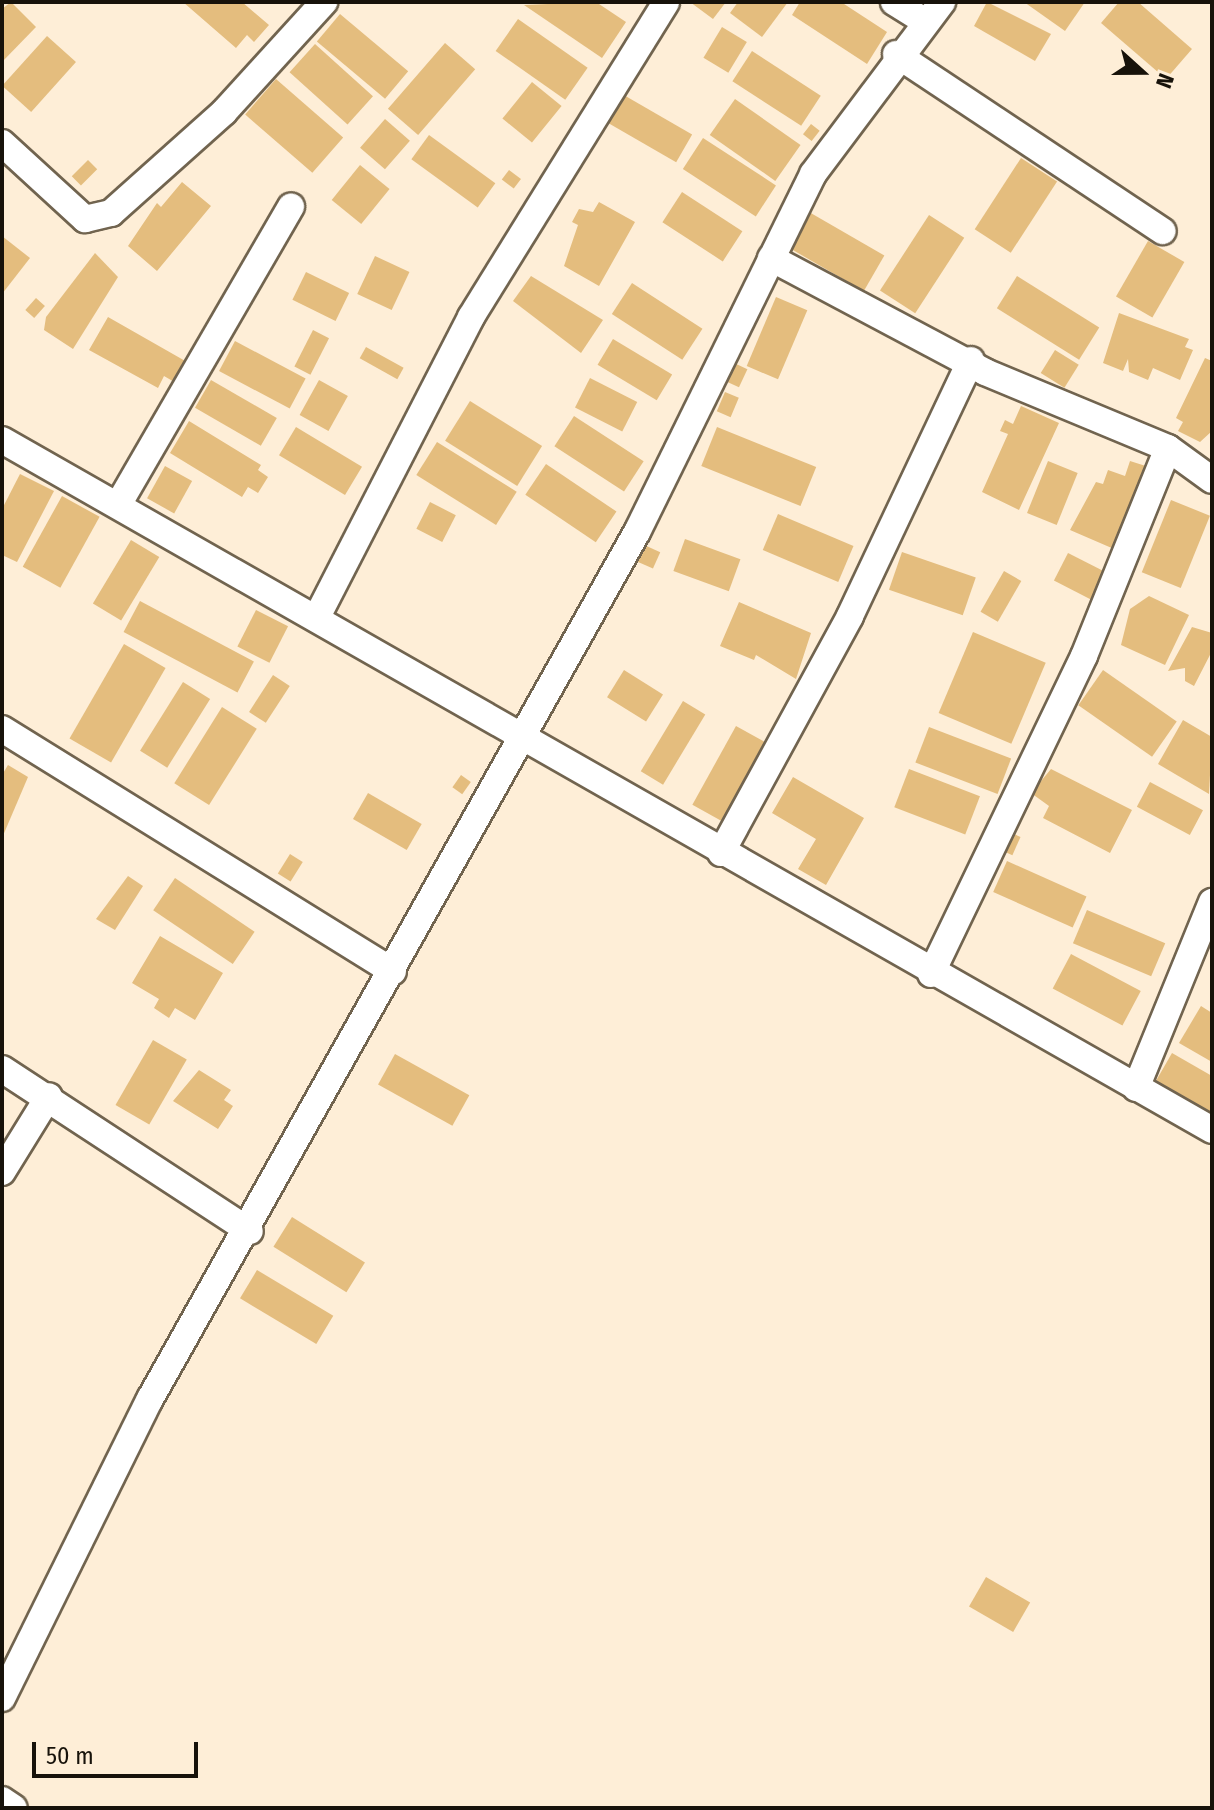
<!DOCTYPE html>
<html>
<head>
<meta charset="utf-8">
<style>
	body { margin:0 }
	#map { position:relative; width:1214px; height:1810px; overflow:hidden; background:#feeed7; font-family:"Fira Sans Condensed",sans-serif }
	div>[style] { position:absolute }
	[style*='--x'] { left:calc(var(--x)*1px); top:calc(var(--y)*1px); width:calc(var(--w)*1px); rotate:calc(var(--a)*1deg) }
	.building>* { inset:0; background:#e4bd7e; transform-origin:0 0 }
	.roads { filter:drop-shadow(2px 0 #71644f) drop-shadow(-2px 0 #71644f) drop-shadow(0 2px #71644f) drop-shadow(0 -2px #71644f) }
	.minor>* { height:26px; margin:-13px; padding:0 13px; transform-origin:13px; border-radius:13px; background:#fff }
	span { translate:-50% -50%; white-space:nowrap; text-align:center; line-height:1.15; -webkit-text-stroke:7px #feeed7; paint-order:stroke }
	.frame { position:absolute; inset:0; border:4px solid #17120a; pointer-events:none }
	.north { position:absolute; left:1102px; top:32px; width:80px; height:80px; -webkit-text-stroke:6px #feeed7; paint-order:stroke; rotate:111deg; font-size:22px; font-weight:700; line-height:32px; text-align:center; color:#17120a }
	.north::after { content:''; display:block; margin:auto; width:28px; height:36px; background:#17120a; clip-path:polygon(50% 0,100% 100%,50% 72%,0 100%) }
	.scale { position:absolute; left:32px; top:1742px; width:166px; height:36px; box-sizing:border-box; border:4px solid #17120a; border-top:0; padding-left:10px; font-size:24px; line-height:28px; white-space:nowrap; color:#17120a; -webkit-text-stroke:6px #feeed7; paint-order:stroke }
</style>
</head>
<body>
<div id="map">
	<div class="building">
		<div style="clip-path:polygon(11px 2px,36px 27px,2px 62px,2px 9px)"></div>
		<div style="clip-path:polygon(183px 2px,242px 2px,269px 25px,254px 42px,247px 35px,236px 48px)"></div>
		<div style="clip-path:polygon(596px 2px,626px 22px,602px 58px,524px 5px)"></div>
		<div style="clip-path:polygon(690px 2px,726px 2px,713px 19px)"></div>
		<div style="clip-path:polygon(738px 2px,788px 2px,762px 37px,730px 13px)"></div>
		<div style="clip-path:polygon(800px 2px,841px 2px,887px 32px,867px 64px,792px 15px)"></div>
		<div style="clip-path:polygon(987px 2px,1051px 34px,1035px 61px,974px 26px)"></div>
		<div style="clip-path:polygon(1024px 2px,1085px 2px,1065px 31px)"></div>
		<div style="clip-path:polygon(1119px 2px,1138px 2px,1192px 49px,1166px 79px,1101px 23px)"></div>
		<div style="left:340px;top:14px;width:89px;height:36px;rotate:40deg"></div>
		<div style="left:518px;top:19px;width:85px;height:39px;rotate:35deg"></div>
		<div style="left:722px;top:27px;width:29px;height:36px;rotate:31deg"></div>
		<div style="left:47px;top:36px;width:39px;height:67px;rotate:42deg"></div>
		<div style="left:445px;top:43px;width:40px;height:87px;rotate:41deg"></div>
		<div style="left:315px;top:44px;width:78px;height:38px;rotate:42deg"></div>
		<div style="left:752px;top:51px;width:82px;height:36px;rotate:33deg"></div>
		<div style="left:276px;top:79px;width:89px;height:47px;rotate:41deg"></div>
		<div style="left:532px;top:82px;width:38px;height:47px;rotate:39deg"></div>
		<div style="left:622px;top:94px;width:81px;height:32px;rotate:30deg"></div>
		<div style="left:735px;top:99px;width:80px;height:44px;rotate:35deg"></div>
		<div style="left:385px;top:119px;width:33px;height:38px;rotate:41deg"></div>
		<div style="left:811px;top:124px;width:11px;height:13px;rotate:38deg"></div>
		<div style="left:429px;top:135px;width:82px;height:30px;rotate:36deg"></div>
		<div style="left:703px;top:138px;width:87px;height:37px;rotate:33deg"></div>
		<div style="left:1021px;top:158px;width:43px;height:85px;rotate:33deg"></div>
		<div style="left:88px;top:160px;width:13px;height:23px;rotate:45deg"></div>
		<div style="left:360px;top:165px;width:38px;height:45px;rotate:39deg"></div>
		<div style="left:509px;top:170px;width:15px;height:12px;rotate:37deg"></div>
		<div style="clip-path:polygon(182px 182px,211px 206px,157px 271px,128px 246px,157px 203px,161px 207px)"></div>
		<div style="left:682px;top:192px;width:72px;height:36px;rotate:33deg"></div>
		<div style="clip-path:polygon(599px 202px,635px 222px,599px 286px,564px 266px,578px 225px,572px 222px,579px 209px,593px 212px)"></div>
		<div style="left:809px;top:212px;width:87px;height:41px;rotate:30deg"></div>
		<div style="left:929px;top:215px;width:42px;height:90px;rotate:33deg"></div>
		<div style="clip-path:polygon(2px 236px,30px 258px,2px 294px)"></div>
		<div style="left:1148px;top:241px;width:42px;height:64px;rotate:30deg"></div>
		<div style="clip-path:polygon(95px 253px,118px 277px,73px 349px,44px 330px,46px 317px)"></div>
		<div style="left:375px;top:256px;width:38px;height:42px;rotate:25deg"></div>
		<div style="left:306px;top:272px;width:48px;height:31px;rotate:26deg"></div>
		<div style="clip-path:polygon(531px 276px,603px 320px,581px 353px,513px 301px)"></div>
		<div style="left:1017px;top:276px;width:97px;height:38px;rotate:32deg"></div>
		<div style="left:632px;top:283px;width:84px;height:37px;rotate:33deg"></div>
		<div style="left:776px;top:297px;width:34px;height:75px;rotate:23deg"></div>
		<div style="left:36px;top:298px;width:12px;height:16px;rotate:42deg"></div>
		<div style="clip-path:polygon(1119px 313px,1189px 339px,1185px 347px,1193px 350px,1180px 380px,1153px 368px,1148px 380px,1129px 372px,1128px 359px,1123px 371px,1103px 363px)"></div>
		<div style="clip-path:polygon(108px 317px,187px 362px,176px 383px,164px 376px,158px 388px,89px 350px)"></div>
		<div style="left:313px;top:330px;width:18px;height:41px;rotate:27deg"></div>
		<div style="left:613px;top:339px;width:69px;height:30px;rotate:31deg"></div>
		<div style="left:235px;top:341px;width:80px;height:34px;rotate:28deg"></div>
		<div style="left:366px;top:347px;width:43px;height:13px;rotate:29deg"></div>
		<div style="left:1055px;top:350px;width:28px;height:27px;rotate:32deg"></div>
		<div style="clip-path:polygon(1205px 358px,1212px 361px,1212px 431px,1200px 442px,1178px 431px,1183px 422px,1176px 418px)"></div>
		<div style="left:732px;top:362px;width:17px;height:20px;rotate:25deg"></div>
		<div style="left:590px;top:378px;width:53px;height:33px;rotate:27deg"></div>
		<div style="left:211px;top:380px;width:76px;height:32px;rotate:30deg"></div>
		<div style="left:319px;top:380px;width:33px;height:40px;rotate:29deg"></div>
		<div style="left:725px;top:392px;width:15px;height:21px;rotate:23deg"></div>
		<div style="left:470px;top:401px;width:85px;height:47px;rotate:32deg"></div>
		<div style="clip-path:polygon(1021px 406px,1059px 423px,1019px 510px,982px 492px,1008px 434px,1000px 431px,1005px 420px,1013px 424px)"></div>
		<div style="left:574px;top:416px;width:83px;height:36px;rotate:33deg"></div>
		<div style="clip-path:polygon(189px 421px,261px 465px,258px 470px,268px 477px,258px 493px,248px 487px,242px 497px,170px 453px)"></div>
		<div style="left:296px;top:427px;width:77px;height:33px;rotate:31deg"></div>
		<div style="left:717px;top:427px;width:107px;height:42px;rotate:22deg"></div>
		<div style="left:437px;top:442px;width:94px;height:39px;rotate:32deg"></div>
		<div style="left:1048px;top:461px;width:32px;height:56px;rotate:22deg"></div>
		<div style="clip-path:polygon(1130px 461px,1152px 468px,1114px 549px,1070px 530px,1096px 482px,1103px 484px,1108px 470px,1125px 476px)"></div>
		<div style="left:546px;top:464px;width:85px;height:37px;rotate:34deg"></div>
		<div style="left:165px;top:466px;width:31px;height:37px;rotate:29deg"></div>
		<div style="clip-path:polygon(20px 474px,54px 491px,17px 562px,2px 555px,2px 509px)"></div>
		<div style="left:62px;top:496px;width:43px;height:81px;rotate:29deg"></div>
		<div style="left:1171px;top:500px;width:42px;height:78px;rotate:22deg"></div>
		<div style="left:430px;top:502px;width:29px;height:30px;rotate:27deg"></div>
		<div style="left:778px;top:514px;width:82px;height:39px;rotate:23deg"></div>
		<div style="left:685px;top:539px;width:59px;height:34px;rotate:20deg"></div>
		<div style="left:131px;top:540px;width:33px;height:74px;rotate:31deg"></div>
		<div style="left:642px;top:544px;width:20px;height:18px;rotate:24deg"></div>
		<div style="left:902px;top:552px;width:78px;height:40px;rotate:19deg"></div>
		<div style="left:1068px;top:553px;width:42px;height:31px;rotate:27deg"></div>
		<div style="left:1004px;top:571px;width:20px;height:47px;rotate:30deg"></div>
		<div style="clip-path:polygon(1149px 596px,1189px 615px,1165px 665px,1121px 645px,1130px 609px)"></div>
		<div style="left:140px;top:601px;width:129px;height:35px;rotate:28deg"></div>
		<div style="clip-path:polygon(739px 602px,811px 633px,796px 679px,756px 655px,754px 660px,720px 646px)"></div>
		<div style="left:256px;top:610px;width:36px;height:41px;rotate:27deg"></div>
		<div style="clip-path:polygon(1192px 627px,1212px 633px,1212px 651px,1194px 686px,1185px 681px,1185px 668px,1168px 671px)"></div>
		<div style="left:973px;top:632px;width:79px;height:88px;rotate:23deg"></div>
		<div style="left:124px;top:644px;width:48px;height:109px;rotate:30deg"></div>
		<div style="left:624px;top:670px;width:46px;height:32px;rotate:32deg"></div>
		<div style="left:1103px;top:670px;width:90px;height:43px;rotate:35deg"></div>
		<div style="left:273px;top:675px;width:20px;height:44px;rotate:33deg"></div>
		<div style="left:183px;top:682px;width:32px;height:81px;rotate:32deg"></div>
		<div style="left:683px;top:701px;width:26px;height:82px;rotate:31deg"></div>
		<div style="left:222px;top:707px;width:41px;height:90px;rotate:32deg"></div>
		<div style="clip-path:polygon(1183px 720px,1212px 737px,1209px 794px,1158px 764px)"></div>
		<div style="left:736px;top:726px;width:37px;height:90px;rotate:29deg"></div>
		<div style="left:929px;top:727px;width:88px;height:38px;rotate:21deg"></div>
		<div style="clip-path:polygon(8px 765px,28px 777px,2px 838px,2px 775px)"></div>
		<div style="left:909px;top:769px;width:76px;height:41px;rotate:21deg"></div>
		<div style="clip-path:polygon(1051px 769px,1132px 810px,1110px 853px,1043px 818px,1049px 806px,1031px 793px)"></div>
		<div style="left:461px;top:775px;width:12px;height:15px;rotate:35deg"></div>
		<div style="clip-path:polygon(793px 777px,864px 818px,826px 885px,798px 869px,816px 839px,772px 813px)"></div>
		<div style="left:1150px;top:782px;width:60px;height:28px;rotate:28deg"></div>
		<div style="left:368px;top:793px;width:62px;height:30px;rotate:30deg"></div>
		<div style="left:1005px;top:830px;width:17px;height:20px;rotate:24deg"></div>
		<div style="left:290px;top:854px;width:15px;height:23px;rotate:32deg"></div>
		<div style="left:1007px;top:861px;width:87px;height:34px;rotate:24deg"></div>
		<div style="clip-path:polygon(128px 876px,143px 886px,115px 930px,96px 919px)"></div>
		<div style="left:175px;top:878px;width:96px;height:39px;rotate:34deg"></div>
		<div style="left:1087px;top:910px;width:85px;height:36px;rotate:23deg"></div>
		<div style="clip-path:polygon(160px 936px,223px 973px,195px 1020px,175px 1008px,169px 1018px,154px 1008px,159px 999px,132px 983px)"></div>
		<div style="left:1071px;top:954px;width:79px;height:39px;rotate:28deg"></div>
		<div style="clip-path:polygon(1201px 1006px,1212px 1013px,1212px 1062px,1179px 1043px)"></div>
		<div style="left:153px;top:1040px;width:39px;height:75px;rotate:30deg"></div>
		<div style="clip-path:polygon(1172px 1053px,1212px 1076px,1212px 1119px,1153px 1086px)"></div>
		<div style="left:395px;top:1054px;width:85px;height:35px;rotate:29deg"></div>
		<div style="clip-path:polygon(199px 1070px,231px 1090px,224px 1100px,233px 1106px,218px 1129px,173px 1101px)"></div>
		<div style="left:292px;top:1217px;width:86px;height:35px;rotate:32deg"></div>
		<div style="left:257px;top:1270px;width:89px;height:33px;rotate:31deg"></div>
		<div style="left:986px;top:1577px;width:51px;height:34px;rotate:30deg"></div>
	</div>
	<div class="roads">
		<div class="minor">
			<div style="--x:894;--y:2;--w:36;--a:32"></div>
			<div style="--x:896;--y:54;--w:320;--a:33.6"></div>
			<div style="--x:2;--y:143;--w:113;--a:42.5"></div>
			<div style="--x:85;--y:219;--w:27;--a:-13"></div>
			<div style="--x:111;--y:213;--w:152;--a:-41.8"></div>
			<div style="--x:224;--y:112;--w:149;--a:-47.7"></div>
			<div style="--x:771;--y:258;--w:242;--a:28"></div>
			<div style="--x:985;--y:372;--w:198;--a:22.6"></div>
			<div style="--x:1168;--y:448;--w:54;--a:36"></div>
			<div style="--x:2;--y:440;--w:1393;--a:29.69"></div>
			<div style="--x:118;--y:505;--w:345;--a:-59.9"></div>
			<div style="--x:318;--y:615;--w:335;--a:-62.8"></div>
			<div style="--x:471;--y:317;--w:370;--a:-58.2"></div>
			<div style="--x:2;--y:729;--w:460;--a:31.8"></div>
			<div style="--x:721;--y:853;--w:270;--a:-61.4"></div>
			<div style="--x:850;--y:616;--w:283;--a:-64.7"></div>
			<div style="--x:931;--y:974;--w:353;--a:-64.3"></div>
			<div style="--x:1084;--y:656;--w:224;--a:-68"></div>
			<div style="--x:2;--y:1069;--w:296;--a:33.2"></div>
			<div style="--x:1136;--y:1088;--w:201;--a:-67.8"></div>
			<div style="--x:2;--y:1172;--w:89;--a:-58.3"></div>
			<div style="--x:2;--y:1698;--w:334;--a:-63.7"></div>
			<div style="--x:150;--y:1399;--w:994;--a:-60.68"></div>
			<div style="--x:637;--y:532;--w:399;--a:-63.8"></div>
			<div style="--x:813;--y:174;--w:215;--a:-53.1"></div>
			<div style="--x:2;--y:1800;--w:14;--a:34"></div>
		</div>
	</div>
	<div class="frame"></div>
	<div class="north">N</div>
	<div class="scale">50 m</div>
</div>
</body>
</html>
